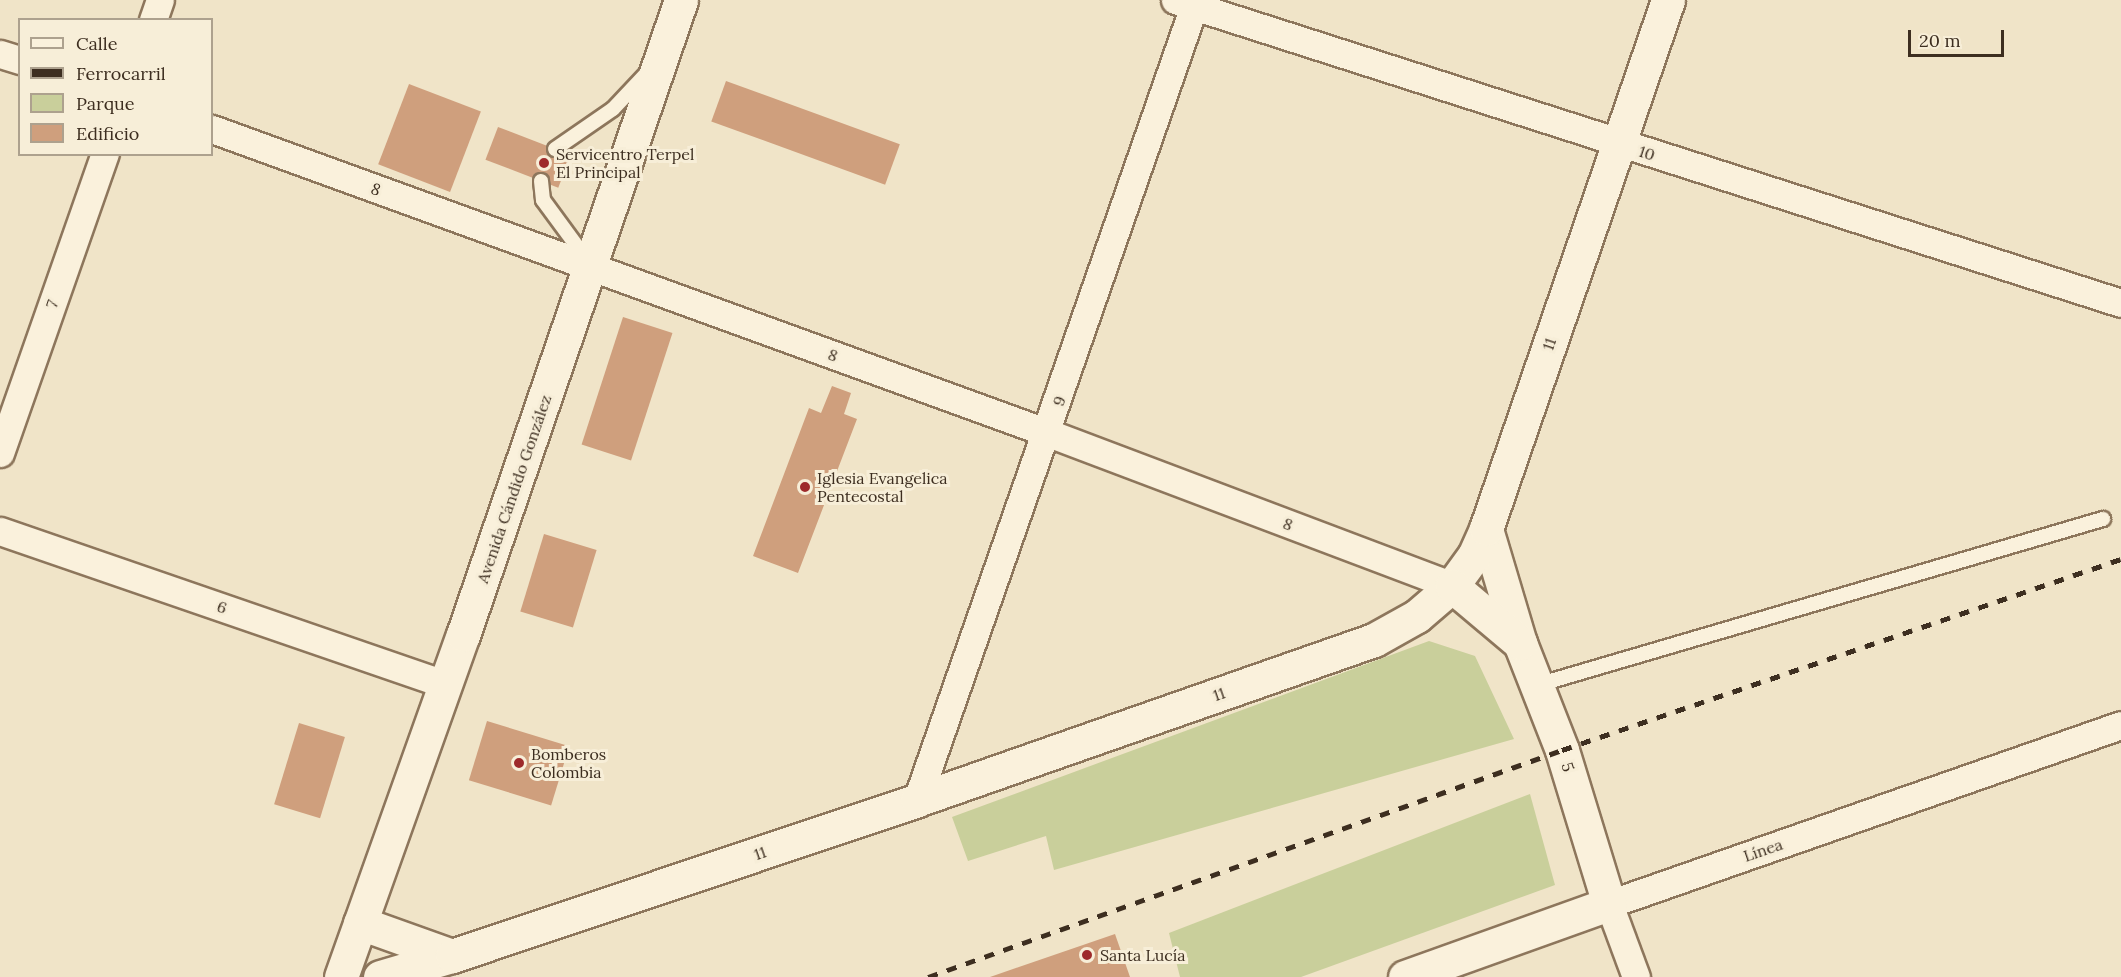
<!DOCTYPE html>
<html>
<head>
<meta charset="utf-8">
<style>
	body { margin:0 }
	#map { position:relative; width:2121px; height:977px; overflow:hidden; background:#f0e4c8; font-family:Lora,serif }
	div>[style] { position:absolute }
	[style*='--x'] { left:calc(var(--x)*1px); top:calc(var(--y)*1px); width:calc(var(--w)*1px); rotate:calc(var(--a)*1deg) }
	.green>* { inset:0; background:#c9cf9b }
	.building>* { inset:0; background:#cf9f7d; transform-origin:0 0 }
	.roads { filter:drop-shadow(2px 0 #8d765c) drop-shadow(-2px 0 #8d765c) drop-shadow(0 2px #8d765c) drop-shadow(0 -2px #8d765c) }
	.lane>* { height:14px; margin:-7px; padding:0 7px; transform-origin:7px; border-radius:7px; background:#faf1dc }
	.street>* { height:27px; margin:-13.5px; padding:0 13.5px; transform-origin:13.5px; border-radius:13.5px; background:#faf1dc }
	.secondary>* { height:33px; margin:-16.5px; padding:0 16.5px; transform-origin:16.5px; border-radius:16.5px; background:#faf1dc }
	.rail>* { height:4.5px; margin-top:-2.25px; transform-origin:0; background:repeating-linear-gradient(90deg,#3d2e20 0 10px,transparent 0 20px) }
	.dots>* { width:16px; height:16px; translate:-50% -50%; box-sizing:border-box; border:3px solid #f7eed8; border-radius:50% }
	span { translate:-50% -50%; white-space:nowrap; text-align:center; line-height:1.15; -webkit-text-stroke:6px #f7eed8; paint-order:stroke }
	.street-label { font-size:16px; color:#3d2e20 }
	.poi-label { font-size:16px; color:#3d2e20 }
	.left { translate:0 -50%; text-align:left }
	.legend { position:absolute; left:18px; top:18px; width:195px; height:138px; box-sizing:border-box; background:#f7eed8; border:2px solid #ada18e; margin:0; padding:8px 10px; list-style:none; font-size:18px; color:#3d2e20 }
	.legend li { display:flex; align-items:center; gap:12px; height:30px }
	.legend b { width:30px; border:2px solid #ada18e }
	.scale { position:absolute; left:1908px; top:30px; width:96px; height:27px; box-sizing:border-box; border:3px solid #3d2e20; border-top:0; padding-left:8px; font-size:18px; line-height:21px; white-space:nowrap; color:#3d2e20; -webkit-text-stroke:4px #f7eed8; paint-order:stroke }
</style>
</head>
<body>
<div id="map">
	<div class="green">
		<div style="clip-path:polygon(1429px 641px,1475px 656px,1514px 739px,1054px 870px,1046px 836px,968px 861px,952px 817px)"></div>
		<div style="clip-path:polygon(1530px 794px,1555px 885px,1301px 977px,1180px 977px,1169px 933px)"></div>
	</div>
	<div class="building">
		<div style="left:726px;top:81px;width:185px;height:43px;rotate:20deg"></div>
		<div style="left:409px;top:84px;width:77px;height:86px;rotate:21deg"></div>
		<div style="left:498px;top:127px;width:78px;height:35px;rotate:21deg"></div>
		<div style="left:623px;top:317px;width:52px;height:134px;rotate:18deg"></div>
		<div style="clip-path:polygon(832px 386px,851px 393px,844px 414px,857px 419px,798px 573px,753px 556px,809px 408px,821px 413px)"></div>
		<div style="left:544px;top:534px;width:55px;height:81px;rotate:17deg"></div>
		<div style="left:487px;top:721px;width:86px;height:62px;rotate:17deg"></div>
		<div style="left:299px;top:723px;width:48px;height:85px;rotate:17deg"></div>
		<div style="clip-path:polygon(1115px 934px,1130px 977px,990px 977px)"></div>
	</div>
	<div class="roads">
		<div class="lane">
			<div style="--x:555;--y:149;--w:70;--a:-34.6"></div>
			<div style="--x:613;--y:109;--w:48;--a:-46.7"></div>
			<div style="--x:541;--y:181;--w:19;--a:84"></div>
			<div style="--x:543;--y:200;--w:74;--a:53.7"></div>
			<div style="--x:1537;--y:685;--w:590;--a:-16.35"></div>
		</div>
		<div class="street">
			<div style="--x:1175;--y:0;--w:993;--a:17.76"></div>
			<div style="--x:153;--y:20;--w:21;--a:-71"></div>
			<div style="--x:0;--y:54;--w:21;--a:17"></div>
			<div style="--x:212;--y:129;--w:890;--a:19.98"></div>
			<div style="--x:1048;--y:433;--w:432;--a:20.7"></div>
			<div style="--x:0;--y:453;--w:317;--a:-70.7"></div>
			<div style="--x:0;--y:531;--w:471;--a:19"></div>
			<div style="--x:917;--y:800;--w:847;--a:-70.77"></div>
			<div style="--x:1636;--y:977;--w:78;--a:-110.3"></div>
			<div style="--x:1609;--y:904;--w:542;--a:-19.27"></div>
		</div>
		<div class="secondary">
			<div style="--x:1486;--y:529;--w:119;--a:73.4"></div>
			<div style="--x:360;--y:923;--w:98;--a:19.7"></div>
			<div style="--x:341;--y:977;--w:363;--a:-70.4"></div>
			<div style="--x:463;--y:635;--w:671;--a:-71.05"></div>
			<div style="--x:380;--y:977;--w:75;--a:-16.3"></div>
			<div style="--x:452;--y:956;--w:490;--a:-18.5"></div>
			<div style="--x:917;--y:800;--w:484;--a:-19.3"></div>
			<div style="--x:1374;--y:640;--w:49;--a:-29.2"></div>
			<div style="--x:1417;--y:616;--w:46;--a:-40.6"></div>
			<div style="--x:1452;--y:586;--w:37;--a:-54"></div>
			<div style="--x:1474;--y:556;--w:30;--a:-66"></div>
			<div style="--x:1486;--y:529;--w:559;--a:-71.01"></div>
			<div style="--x:1405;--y:977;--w:217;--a:-19.7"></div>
			<div style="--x:1609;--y:904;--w:161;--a:-107"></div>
			<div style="--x:1562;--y:750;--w:115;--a:-111.4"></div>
			<div style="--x:1520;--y:643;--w:89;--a:-140"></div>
		</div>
	</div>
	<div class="rail">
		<div style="--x:928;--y:977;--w:673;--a:-19.7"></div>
		<div style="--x:1562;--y:750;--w:591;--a:-18.86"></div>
	</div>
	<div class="dots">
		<div style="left:544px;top:163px;background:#9e2a2b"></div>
		<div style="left:805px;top:487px;background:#9e2a2b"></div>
		<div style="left:519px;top:763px;background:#9e2a2b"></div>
		<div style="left:1087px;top:955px;background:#9e2a2b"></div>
	</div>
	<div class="street-label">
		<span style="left:1647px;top:153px;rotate:18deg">10</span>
		<span style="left:376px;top:189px;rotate:20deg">8</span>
		<span style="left:52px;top:304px;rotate:-71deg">7</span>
		<span style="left:1549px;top:344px;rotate:-71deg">11</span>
		<span style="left:833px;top:355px;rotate:20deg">8</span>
		<span style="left:1059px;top:401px;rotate:-71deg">9</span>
		<span style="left:514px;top:489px;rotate:-71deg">Avenida Cándido González</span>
		<span style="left:1288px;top:524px;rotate:21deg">8</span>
		<span style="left:222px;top:607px;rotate:19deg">6</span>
		<span style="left:1219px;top:694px;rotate:-19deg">11</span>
		<span style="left:1568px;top:767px;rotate:73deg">5</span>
		<span style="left:1763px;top:850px;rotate:-19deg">Línea</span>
		<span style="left:760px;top:853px;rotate:-19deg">11</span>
	</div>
	<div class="poi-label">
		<span class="left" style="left:556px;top:163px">Servicentro Terpel<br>El Principal</span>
		<span class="left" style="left:817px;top:487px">Iglesia Evangelica<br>Pentecostal</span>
		<span class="left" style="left:531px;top:763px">Bomberos<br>Colombia</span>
		<span class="left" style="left:1100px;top:955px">Santa Lucía</span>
	</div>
	<ul class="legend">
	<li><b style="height:8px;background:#faf1dc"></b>Calle</li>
	<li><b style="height:8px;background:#3d2e20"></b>Ferrocarril</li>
	<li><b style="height:16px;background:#c9cf9b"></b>Parque</li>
	<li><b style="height:16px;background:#cf9f7d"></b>Edificio</li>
	</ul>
	<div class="scale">20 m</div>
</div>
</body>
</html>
